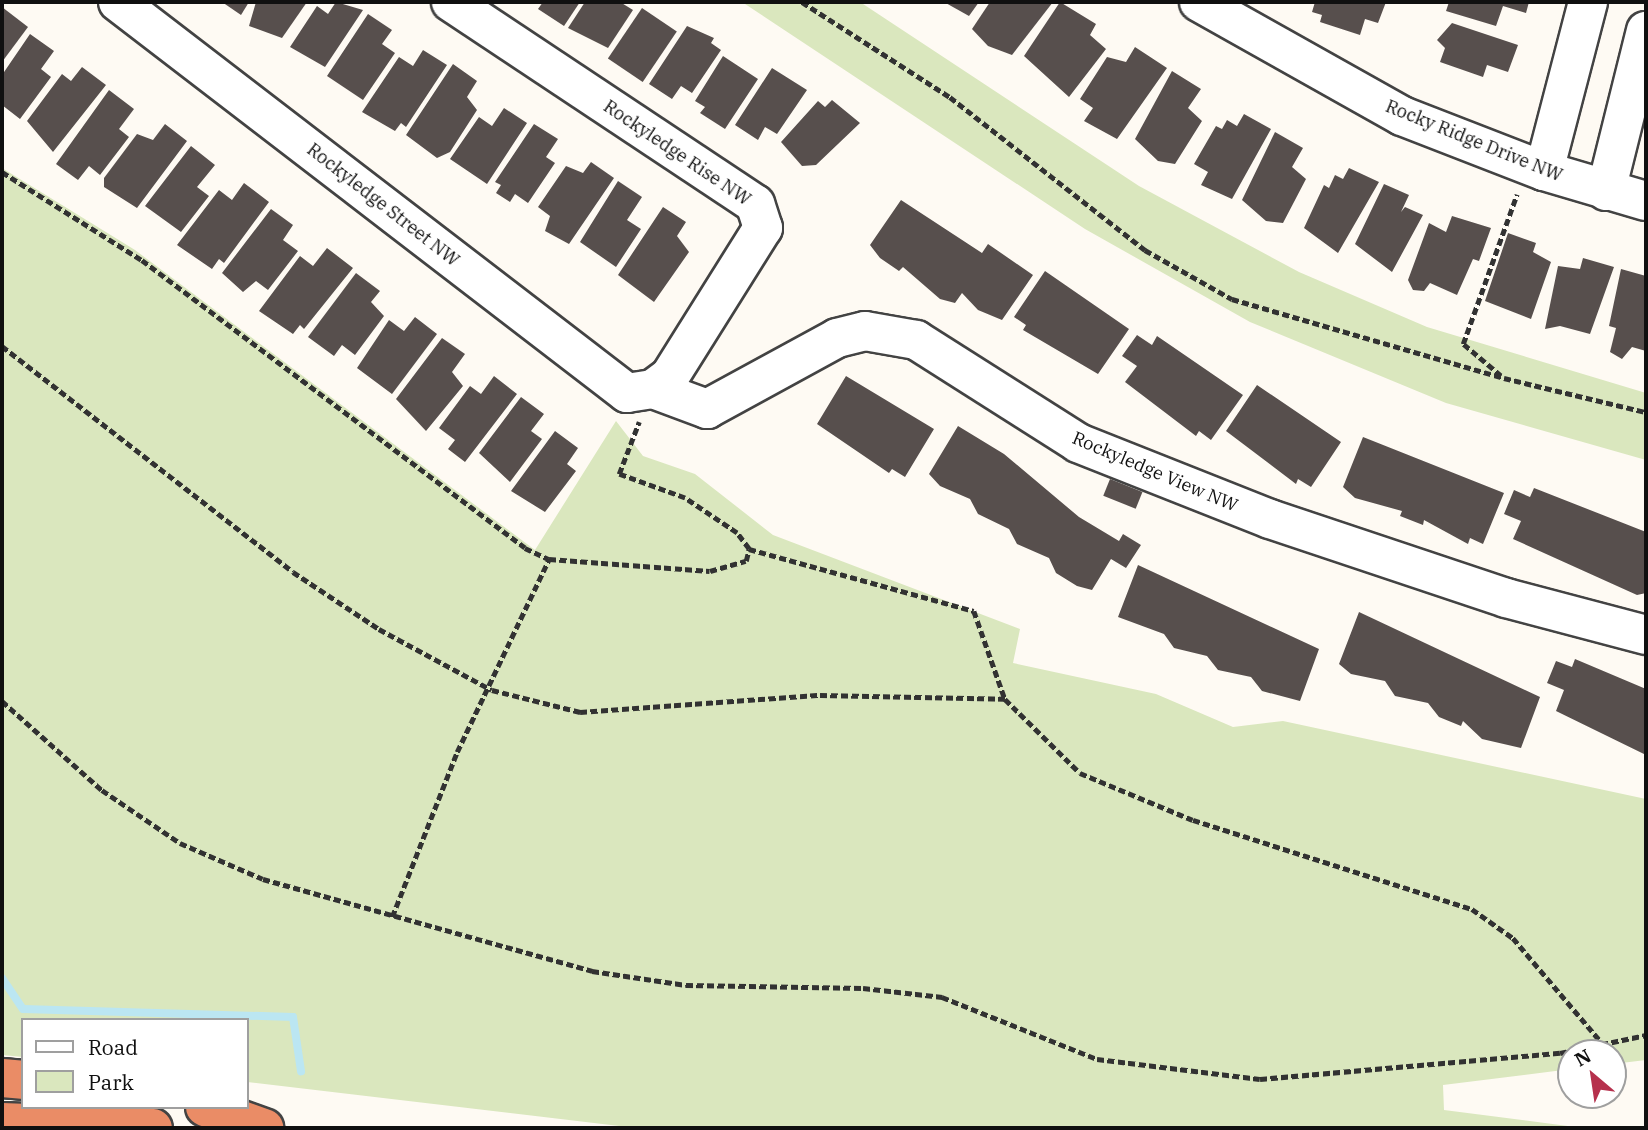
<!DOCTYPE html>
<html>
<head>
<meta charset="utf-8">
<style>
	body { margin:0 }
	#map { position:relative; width:1648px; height:1130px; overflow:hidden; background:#fefaf3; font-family:"IBM Plex Serif",serif }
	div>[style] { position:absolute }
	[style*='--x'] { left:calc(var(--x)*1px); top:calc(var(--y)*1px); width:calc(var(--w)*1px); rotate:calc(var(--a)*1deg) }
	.green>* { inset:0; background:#dae7be }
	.stream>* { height:8px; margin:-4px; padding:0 4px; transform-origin:4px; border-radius:4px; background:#bbe6f2 }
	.building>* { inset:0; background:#574f4d; transform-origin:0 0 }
	.path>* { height:4.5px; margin-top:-2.25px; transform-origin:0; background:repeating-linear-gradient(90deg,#323232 0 7px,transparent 0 10.5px) }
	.roads { filter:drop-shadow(2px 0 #434343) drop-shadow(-2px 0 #434343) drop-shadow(0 2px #434343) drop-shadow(0 -2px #434343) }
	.minor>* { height:38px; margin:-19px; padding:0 19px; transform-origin:19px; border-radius:19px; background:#fff }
	.highway>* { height:38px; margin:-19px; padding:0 19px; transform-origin:19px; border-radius:19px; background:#ea8c66 }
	span { translate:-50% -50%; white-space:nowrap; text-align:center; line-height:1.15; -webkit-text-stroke:7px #fff; paint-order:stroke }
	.street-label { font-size:18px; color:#101010 }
	.frame { position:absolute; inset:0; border:4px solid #101010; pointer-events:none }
	.legend { position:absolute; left:21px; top:1018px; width:228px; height:91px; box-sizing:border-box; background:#fff; border:2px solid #9f9f9f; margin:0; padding:9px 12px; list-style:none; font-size:21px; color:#101010 }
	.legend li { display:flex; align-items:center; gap:14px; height:35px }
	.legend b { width:35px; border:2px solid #9f9f9f }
	.north { position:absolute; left:1557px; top:1039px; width:70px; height:70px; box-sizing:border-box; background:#fff; border:2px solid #9f9f9f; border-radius:50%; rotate:331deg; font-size:19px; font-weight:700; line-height:28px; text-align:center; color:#101010 }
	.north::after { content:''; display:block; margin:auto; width:24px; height:32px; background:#b6314d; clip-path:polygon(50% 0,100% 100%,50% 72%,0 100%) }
</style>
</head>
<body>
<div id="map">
	<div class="green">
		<div style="clip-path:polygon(742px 2px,860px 2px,1139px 186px,1299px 272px,1427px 327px,1646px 393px,1646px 460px,1446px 403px,1250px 322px,1085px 229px)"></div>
		<div style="clip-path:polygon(2px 168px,135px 250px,535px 550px,616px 421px,643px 456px,695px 474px,773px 535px,1020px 629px,1013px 663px,1156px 694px,1233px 727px,1283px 721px,1646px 799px,1646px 1060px,1613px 1064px,1613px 1053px,1571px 1053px,1571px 1069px,1443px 1085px,1444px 1110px,1583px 1128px,636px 1128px,247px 1082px,247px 1020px,23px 1020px,23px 1057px,2px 1055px)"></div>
	</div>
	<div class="stream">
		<div style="--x:2;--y:978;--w:37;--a:56"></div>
		<div style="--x:23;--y:1009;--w:270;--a:1.7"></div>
		<div style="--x:293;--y:1017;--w:55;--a:81.6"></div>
	</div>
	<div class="building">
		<div style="clip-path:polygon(222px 2px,249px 2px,241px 15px)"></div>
		<div style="clip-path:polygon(256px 2px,307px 2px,282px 38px,249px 26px)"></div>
		<div style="clip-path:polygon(336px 2px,363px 10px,325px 67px,290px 47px,317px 6px,328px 14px)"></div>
		<div style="clip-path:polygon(543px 2px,580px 2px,564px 26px,538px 9px)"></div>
		<div style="clip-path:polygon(585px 2px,620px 2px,633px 10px,608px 48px,568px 28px)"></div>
		<div style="clip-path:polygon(944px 2px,979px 2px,969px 16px)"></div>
		<div style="clip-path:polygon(990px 2px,1053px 2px,1012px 55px,988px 46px,972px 29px)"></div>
		<div style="clip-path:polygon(1060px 2px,1096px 24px,1090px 35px,1106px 49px,1069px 97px,1024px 56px)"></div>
		<div style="clip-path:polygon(1315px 2px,1386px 2px,1378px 23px,1365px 19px,1360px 35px,1320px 22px,1322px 15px,1312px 12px)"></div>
		<div style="clip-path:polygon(1449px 2px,1529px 2px,1526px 13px,1503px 6px,1496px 26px,1446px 11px)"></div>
		<div style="clip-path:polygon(2px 7px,28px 27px,2px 62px)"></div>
		<div style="left:642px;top:8px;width:42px;height:61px;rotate:34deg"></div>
		<div style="clip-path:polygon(368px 14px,392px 30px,382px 44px,395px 53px,363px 100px,327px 76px)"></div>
		<div style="clip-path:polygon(1452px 23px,1518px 45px,1508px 72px,1487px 65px,1483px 77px,1440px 62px,1445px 48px,1437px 40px)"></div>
		<div style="clip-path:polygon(687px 26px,714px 38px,711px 43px,721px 50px,692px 93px,681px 86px,672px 99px,649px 84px)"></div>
		<div style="clip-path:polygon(30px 34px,54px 51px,41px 69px,51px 77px,20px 119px,2px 105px,2px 75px)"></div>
		<div style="clip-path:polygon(1135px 47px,1167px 68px,1117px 139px,1084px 121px,1093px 108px,1080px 99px,1107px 57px,1126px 62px)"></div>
		<div style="clip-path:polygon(423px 50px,447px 65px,406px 127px,401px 123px,395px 131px,362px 112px,399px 57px,413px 66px)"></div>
		<div style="clip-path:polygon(723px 56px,758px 79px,725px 129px,700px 113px,705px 107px,695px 101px)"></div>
		<div style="clip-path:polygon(453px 64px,477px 81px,467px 97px,477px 110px,450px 152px,437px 158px,406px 135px)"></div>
		<div style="clip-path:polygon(82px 67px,106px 85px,53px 152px,27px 121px,62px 74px,71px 81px)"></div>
		<div style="clip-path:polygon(772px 68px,807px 90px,777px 134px,765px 127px,758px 140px,735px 125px)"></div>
		<div style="clip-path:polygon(1172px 71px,1201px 89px,1188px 108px,1202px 121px,1175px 164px,1158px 161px,1135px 139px)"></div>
		<div style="clip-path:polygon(109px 90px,134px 109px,119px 129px,129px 137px,100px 175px,89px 166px,78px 180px,56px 164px)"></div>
		<div style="clip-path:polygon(832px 100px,860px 123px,816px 165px,802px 166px,781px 142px,818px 101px,825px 107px)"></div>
		<div style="clip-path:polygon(504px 108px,527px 123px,487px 184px,450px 159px,479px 117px,492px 126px)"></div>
		<div style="clip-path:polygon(1244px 114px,1271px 129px,1232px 199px,1201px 185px,1208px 172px,1194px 164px,1216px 126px,1222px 129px,1227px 120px,1237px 126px)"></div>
		<div style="clip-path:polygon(165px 124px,187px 141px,137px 208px,104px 187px,104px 178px,137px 134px,153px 140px)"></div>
		<div style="clip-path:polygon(534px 124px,558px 139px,546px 157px,555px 163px,528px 203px,515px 194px,510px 202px,496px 193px,501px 185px,495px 182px)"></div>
		<div style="clip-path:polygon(1275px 132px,1303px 148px,1292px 167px,1306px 179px,1283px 223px,1266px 221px,1242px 200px)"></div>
		<div style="clip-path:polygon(191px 146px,215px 165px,197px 187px,209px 196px,181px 232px,145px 206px)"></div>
		<div style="clip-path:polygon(591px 162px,614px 178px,569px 244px,545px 231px,550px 216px,538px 207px,566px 166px,583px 173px)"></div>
		<div style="clip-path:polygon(1349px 168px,1379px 182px,1338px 253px,1304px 228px,1324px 185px,1329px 188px,1335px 175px,1343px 179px)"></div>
		<div style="clip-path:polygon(618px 181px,642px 197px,627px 220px,641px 229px,616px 267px,580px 242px)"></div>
		<div style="clip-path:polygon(244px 183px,269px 202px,224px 263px,219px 259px,212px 269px,177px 245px,219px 190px,232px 200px)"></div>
		<div style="clip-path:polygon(1384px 184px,1409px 195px,1401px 212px,1405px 207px,1423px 215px,1392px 272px,1355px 244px)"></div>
		<div style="clip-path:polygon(901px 200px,982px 253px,988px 244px,1033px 275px,1002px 320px,978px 310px,962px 293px,955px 303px,940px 299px,903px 267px,899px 271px,880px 258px,870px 245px)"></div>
		<div style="clip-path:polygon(663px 207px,686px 222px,677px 236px,689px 252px,654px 302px,618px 275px)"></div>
		<div style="clip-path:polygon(271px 209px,293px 225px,283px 240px,298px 251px,268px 290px,256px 281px,243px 292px,222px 273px)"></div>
		<div style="clip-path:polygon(1452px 216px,1491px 228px,1479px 261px,1473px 259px,1457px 295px,1430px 283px,1424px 291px,1413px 290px,1408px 280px,1429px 223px,1446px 232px)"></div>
		<div style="clip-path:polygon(1508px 233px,1536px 243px,1533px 252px,1551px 262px,1531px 319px,1485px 301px)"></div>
		<div style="clip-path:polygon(327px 248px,353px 268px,304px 329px,300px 325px,293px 334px,259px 311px,300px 256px,313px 266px)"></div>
		<div style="clip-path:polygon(1583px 258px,1614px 267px,1590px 334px,1560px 326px,1545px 329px,1558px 266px,1580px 269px)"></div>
		<div style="clip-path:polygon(1621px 269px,1646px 276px,1646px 351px,1632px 347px,1622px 359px,1610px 352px,1616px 328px,1609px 326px)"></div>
		<div style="clip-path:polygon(1045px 271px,1129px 329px,1098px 374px,1023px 330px,1026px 325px,1014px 317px)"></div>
		<div style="clip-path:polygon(356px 273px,380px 291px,371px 302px,384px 316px,355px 355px,342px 345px,334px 356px,308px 337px)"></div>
		<div style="clip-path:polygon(415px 317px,437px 334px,392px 394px,357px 368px,389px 320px,404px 331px)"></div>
		<div style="clip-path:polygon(1137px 335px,1152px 345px,1157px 336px,1243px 395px,1211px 440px,1199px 431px,1196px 436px,1125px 382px,1137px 366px,1122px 356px)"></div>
		<div style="clip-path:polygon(442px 338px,465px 354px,452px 372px,463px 386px,426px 431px,396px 399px)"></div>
		<div style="clip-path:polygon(494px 376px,517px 394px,465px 462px,448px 449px,455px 440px,439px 428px,470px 386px,481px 394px)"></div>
		<div style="clip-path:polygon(846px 376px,934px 429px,905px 477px,892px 469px,889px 473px,817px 424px)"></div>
		<div style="clip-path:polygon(1257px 385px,1341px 442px,1311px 487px,1298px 479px,1296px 484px,1226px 431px)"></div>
		<div style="clip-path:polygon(521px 397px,544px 414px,531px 431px,542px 439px,510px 482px,479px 453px)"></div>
		<div style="clip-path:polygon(958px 426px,1004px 454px,1079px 517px,1119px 541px,1123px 534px,1141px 545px,1126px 568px,1111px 559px,1092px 590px,1077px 586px,1056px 573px,1049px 558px,1017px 544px,1009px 529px,978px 514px,970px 499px,940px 486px,929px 474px)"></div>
		<div style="clip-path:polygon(555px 431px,578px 448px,567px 464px,576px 471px,545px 512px,511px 491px)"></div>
		<div style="clip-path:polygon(1363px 437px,1504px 493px,1483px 544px,1470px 538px,1468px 544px,1424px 520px,1423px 525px,1400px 516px,1402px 511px,1355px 498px,1343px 487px)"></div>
		<div style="left:1110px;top:479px;width:35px;height:18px;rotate:22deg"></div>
		<div style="clip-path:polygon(1534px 488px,1646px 532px,1646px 593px,1637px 595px,1513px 539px,1521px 521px,1504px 514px,1514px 490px,1530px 497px)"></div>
		<div style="clip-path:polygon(1138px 565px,1319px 649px,1300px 701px,1262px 691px,1251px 677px,1218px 670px,1207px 656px,1174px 648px,1164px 634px,1118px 617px)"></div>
		<div style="clip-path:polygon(1359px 612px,1540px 697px,1521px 748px,1482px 739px,1463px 721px,1461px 726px,1439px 717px,1428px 703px,1395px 696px,1385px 681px,1351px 674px,1339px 664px)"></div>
		<div style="clip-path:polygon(1575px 659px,1646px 689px,1646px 755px,1556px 711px,1564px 690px,1547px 683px,1556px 661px,1572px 667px)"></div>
	</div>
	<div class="path">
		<div style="--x:802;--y:2;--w:176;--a:32.7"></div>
		<div style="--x:950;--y:97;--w:248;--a:38.1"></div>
		<div style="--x:1145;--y:250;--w:100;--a:29.4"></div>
		<div style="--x:1232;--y:299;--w:283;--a:16.2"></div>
		<div style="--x:1504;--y:378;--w:146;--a:13.5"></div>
		<div style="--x:2;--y:172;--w:165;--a:32.2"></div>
		<div style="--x:142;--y:260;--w:479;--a:36.9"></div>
		<div style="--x:525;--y:548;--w:26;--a:25"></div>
		<div style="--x:549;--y:559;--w:161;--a:4.3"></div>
		<div style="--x:710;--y:571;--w:37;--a:-16"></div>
		<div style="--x:746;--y:561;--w:12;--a:-76"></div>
		<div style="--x:749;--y:549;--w:20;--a:-127"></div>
		<div style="--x:737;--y:533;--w:63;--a:-146.1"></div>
		<div style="--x:685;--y:498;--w:70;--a:-160"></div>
		<div style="--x:619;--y:474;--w:56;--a:-69"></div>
		<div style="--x:2;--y:346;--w:368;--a:37.8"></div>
		<div style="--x:293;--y:572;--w:103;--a:33.5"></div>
		<div style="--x:379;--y:629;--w:128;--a:28.4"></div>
		<div style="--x:492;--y:690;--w:91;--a:14"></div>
		<div style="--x:580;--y:712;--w:241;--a:-4.1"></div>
		<div style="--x:820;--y:695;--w:185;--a:1.2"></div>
		<div style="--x:1501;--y:376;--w:50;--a:-139.9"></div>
		<div style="--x:1463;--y:344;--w:159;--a:-70.2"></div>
		<div style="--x:749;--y:549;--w:233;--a:15.4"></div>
		<div style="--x:974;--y:611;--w:93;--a:70.6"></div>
		<div style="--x:1005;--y:699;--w:105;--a:44.6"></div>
		<div style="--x:1080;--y:773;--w:122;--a:22.6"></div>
		<div style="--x:1193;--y:820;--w:293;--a:17.7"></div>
		<div style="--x:1472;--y:909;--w:50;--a:35.3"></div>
		<div style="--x:1513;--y:938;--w:139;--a:49.7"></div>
		<div style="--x:2;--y:701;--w:134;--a:41.7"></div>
		<div style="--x:102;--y:790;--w:94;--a:34.2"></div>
		<div style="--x:180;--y:843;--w:90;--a:23.4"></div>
		<div style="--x:263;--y:879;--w:342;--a:15.6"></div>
		<div style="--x:592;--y:971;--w:95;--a:8.5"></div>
		<div style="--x:686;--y:985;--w:177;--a:1"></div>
		<div style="--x:863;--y:988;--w:80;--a:6.5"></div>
		<div style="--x:942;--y:997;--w:167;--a:21.8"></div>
		<div style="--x:1097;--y:1059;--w:164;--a:7"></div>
		<div style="--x:1260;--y:1079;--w:301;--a:-5"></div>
		<div style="--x:1560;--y:1053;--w:88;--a:-11.8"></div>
		<div style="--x:392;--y:917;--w:177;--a:-68.5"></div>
		<div style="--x:457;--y:752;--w:214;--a:-64.5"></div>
	</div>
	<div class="roads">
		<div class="minor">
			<div style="--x:118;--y:2;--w:642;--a:37.53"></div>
			<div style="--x:627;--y:393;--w:26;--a:-9"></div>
			<div style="--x:653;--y:389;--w:21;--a:-37"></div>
			<div style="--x:670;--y:376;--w:175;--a:-57.9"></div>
			<div style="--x:763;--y:228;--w:25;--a:-108"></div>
			<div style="--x:755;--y:204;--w:365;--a:-146.4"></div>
			<div style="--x:1199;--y:2;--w:233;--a:29.3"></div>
			<div style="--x:1402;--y:116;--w:152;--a:21.2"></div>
			<div style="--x:1544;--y:171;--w:106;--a:16.4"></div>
			<div style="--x:1544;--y:171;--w:175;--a:-75.4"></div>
			<div style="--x:1606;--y:191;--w:165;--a:-76"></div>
			<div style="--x:653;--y:389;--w:58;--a:20.3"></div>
			<div style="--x:707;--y:409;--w:148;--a:-28.6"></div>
			<div style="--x:837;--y:338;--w:29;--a:-14"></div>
			<div style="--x:865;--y:331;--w:52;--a:10"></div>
			<div style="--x:916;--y:340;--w:192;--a:32.4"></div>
			<div style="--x:1078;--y:443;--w:206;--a:21.6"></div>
			<div style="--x:1270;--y:519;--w:249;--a:18.5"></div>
			<div style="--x:1506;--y:598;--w:145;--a:14.8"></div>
		</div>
		<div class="highway">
			<div style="--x:2;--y:1078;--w:21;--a:5"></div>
			<div style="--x:205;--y:1107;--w:63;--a:19.6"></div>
			<div style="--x:2;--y:1122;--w:151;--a:2.3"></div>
		</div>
	</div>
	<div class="street-label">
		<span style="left:1474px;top:141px;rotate:22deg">Rocky Ridge Drive NW</span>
		<span style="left:677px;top:153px;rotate:34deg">Rockyledge Rise NW</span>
		<span style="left:383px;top:205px;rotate:38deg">Rockyledge Street NW</span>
		<span style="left:1155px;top:472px;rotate:23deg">Rockyledge View NW</span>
	</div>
	<div class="frame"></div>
	<ul class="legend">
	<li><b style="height:9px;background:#fff"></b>Road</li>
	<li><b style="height:19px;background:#dae7be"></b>Park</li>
	</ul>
	<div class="north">N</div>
</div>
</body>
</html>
